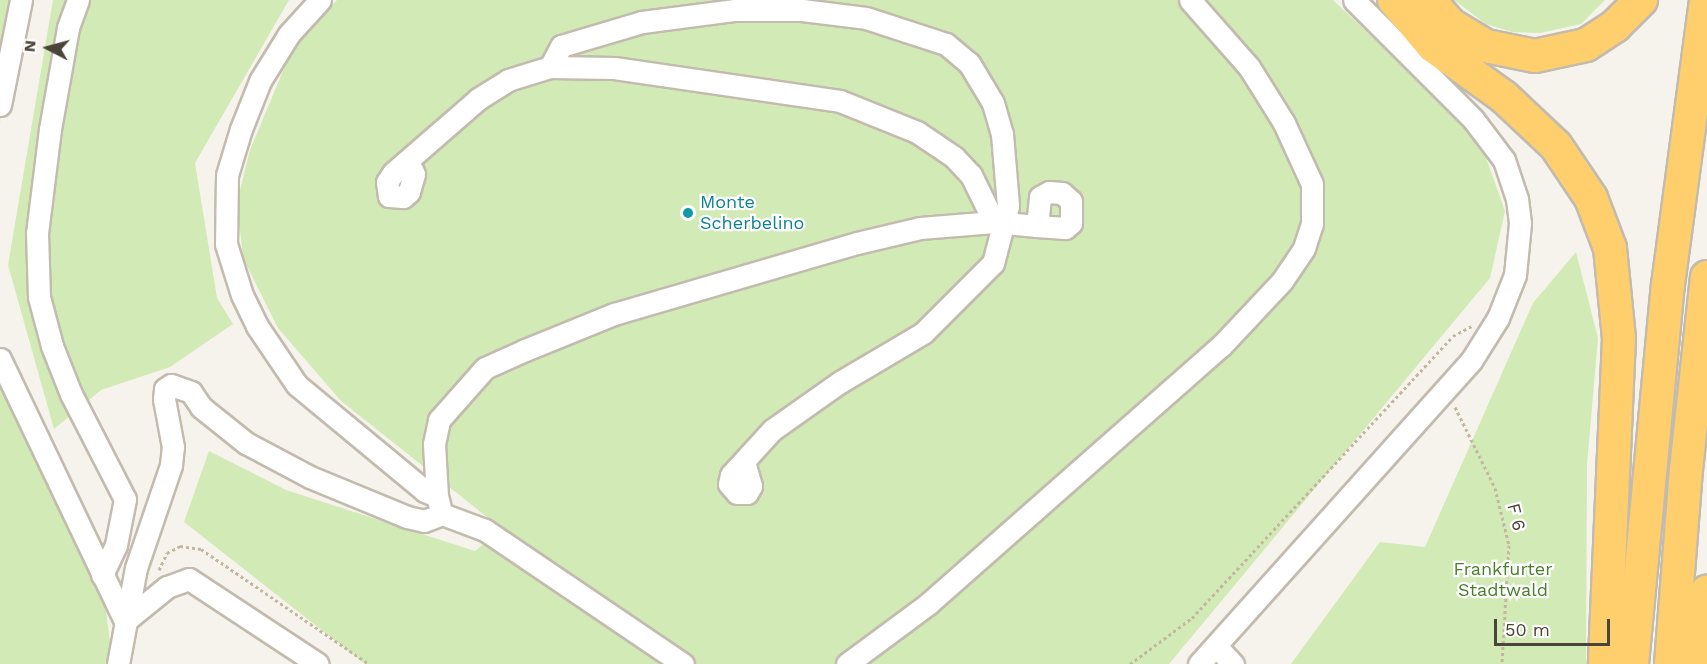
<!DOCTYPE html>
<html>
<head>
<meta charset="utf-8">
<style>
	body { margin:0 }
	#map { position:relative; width:1707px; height:664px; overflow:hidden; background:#f6f3ec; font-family:"Work Sans",sans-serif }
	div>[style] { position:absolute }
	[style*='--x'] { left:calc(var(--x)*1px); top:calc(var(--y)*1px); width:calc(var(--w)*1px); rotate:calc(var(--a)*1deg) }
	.green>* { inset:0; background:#d2eab5 }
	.path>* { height:3px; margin-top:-1.5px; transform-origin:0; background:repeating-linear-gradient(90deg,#c4b79f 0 3px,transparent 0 6px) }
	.roads { filter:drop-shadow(2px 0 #c2bbae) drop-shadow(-2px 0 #c2bbae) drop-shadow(0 2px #c2bbae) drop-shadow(0 -2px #c2bbae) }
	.minor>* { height:21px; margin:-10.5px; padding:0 10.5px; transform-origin:10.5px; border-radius:10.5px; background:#fff }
	.highway>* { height:32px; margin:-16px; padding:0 16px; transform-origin:16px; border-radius:16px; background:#ffcf6e }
	.dots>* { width:16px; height:16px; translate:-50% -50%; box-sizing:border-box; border:3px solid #fff; border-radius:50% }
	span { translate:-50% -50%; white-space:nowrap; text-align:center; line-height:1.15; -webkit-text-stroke:4.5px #fff; paint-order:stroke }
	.culture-label { font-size:18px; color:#0d838f }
	.left { translate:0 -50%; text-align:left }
	.street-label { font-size:18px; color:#4b4439 }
	.park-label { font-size:18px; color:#4a7f2a }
	.north { position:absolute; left:18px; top:18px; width:60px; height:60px; -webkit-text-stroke:4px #fff; paint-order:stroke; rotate:276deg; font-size:16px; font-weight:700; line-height:24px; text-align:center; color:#4b4439 }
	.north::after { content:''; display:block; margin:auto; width:21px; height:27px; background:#4b4439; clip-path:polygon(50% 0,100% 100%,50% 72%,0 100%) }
	.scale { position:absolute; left:1494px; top:619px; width:116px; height:27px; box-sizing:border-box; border:3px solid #4b4439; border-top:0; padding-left:8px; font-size:18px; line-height:21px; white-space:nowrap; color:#4b4439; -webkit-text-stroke:4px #fff; paint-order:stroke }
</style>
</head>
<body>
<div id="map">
	<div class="green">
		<div style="clip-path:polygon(0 0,24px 0,0 122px)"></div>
		<div style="clip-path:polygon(53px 0,289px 0,195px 163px,217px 298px,233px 324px,170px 367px,101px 390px,54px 429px,8px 265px)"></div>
		<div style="clip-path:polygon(337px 0,1333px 0,1479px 138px,1505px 211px,1490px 278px,1169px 664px,365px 664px,184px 522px,209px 451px,286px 490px,475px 551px,502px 529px,341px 401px,278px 328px,243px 258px,237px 202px,250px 150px,295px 42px)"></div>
		<div style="clip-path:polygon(1454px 0,1605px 0,1581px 24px,1540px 33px,1512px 32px,1486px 24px)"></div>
		<div style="clip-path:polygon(1576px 252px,1598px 338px,1587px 465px,1586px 664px,1291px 664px,1380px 542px,1425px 547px,1533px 303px)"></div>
		<div style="clip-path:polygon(0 365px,102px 581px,113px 664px,0 664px)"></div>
	</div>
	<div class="path">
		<div style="--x:1455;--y:407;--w:90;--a:63.7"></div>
		<div style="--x:1495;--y:488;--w:59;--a:76.2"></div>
		<div style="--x:1509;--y:545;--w:119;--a:93.4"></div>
		<div style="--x:159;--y:570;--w:19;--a:-65"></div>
		<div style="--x:167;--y:553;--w:15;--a:-28"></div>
		<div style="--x:180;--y:546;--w:21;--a:8"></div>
		<div style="--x:201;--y:549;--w:204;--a:34.4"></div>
		<div style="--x:1130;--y:664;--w:77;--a:-36.6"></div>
		<div style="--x:1192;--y:618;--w:384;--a:-47.2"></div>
		<div style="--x:1453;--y:336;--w:21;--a:-28"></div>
	</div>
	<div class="roads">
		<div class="minor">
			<div style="--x:78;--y:0;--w:30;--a:110"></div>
			<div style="--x:68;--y:28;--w:103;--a:100.1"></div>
			<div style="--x:50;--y:129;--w:105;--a:97.1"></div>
			<div style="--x:37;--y:233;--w:64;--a:88.2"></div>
			<div style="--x:39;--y:297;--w:51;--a:75.1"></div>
			<div style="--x:52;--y:346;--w:52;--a:68.4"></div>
			<div style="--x:71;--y:394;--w:118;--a:62.8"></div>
			<div style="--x:125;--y:499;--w:47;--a:101.1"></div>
			<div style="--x:116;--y:545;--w:33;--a:115"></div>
			<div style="--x:320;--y:0;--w:46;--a:132.4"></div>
			<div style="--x:289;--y:34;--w:55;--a:121.7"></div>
			<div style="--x:260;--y:81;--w:52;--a:111.6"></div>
			<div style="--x:241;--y:129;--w:48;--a:106.9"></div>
			<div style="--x:227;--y:175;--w:69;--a:90.8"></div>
			<div style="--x:226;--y:244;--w:53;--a:72.6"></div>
			<div style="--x:242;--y:295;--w:34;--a:64"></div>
			<div style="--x:257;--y:326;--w:71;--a:55.9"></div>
			<div style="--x:297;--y:385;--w:166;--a:39.6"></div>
			<div style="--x:425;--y:491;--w:13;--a:23"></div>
			<div style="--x:437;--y:496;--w:11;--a:75"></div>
			<div style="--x:550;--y:67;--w:24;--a:-62"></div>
			<div style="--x:561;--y:46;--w:84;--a:-16.5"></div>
			<div style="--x:642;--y:22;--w:94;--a:-7.4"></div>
			<div style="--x:735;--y:10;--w:67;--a:0"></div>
			<div style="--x:802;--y:10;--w:64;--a:7.1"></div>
			<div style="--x:866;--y:18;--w:84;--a:18"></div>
			<div style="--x:946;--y:44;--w:30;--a:40"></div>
			<div style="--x:969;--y:63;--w:47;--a:59"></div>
			<div style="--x:993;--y:103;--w:32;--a:74"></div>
			<div style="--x:1002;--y:134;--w:72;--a:85.2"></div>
			<div style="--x:1008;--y:206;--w:59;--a:104.7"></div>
			<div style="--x:993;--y:263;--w:99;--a:135"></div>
			<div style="--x:923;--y:333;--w:96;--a:149.4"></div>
			<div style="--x:840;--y:382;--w:83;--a:144.8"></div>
			<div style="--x:772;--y:430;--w:61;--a:132.3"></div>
			<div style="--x:731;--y:475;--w:9;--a:103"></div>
			<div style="--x:729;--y:484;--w:12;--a:48"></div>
			<div style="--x:737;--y:493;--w:10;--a:0"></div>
			<div style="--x:747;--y:493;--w:8;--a:-60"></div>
			<div style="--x:751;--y:486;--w:25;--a:-106"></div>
			<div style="--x:0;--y:105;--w:107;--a:-78.7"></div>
			<div style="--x:408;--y:162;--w:13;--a:63"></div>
			<div style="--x:414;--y:174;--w:19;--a:106"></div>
			<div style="--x:409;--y:192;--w:8;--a:140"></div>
			<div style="--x:403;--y:197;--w:14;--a:-176"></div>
			<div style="--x:389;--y:196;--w:14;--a:-98"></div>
			<div style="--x:387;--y:182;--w:11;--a:-56"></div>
			<div style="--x:393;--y:173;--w:113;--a:-41"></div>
			<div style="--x:478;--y:99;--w:36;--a:-32"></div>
			<div style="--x:508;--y:80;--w:44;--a:-17.2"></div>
			<div style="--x:550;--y:67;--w:64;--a:0.9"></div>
			<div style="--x:614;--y:68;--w:228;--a:8.3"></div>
			<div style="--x:840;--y:101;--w:83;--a:21.9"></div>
			<div style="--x:917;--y:132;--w:45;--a:34"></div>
			<div style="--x:954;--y:157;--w:25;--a:47"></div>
			<div style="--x:971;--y:175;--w:52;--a:63.9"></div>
			<div style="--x:0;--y:359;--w:290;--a:64.5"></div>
			<div style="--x:437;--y:496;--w:52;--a:-93.3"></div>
			<div style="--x:434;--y:444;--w:25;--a:-78"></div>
			<div style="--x:439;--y:420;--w:69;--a:-48.5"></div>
			<div style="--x:485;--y:368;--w:44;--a:-24.2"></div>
			<div style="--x:525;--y:350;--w:96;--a:-22"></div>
			<div style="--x:614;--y:314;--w:253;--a:-16.3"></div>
			<div style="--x:857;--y:243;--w:65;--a:-13.4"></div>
			<div style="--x:920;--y:228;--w:74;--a:-4.6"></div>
			<div style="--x:994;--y:222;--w:43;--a:5.3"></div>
			<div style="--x:1037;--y:226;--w:29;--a:-84"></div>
			<div style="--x:1040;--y:197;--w:10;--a:-29"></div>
			<div style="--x:1049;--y:192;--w:13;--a:4"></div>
			<div style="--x:1062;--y:193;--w:12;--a:42"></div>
			<div style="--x:1071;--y:201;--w:22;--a:90"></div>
			<div style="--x:1071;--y:223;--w:8;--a:140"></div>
			<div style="--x:1065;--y:228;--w:28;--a:-176"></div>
			<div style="--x:125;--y:621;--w:54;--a:-39"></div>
			<div style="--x:167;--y:587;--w:23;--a:-20"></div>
			<div style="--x:189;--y:579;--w:154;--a:33.4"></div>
			<div style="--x:1216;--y:646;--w:25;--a:47"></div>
			<div style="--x:118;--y:664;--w:98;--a:-79.4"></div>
			<div style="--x:136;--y:568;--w:109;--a:-71.2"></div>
			<div style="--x:171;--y:465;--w:18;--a:-84"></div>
			<div style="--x:173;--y:447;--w:49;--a:-100.6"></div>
			<div style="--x:164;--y:399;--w:10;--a:-84"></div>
			<div style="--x:165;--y:389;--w:7;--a:-34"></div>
			<div style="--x:171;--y:385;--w:21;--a:19"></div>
			<div style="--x:191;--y:392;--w:18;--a:56"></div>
			<div style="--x:201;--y:407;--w:58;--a:38.7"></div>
			<div style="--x:246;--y:443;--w:72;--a:28"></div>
			<div style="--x:310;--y:477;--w:105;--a:22.4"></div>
			<div style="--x:407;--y:517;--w:17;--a:13"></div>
			<div style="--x:424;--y:521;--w:19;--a:-21"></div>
			<div style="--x:442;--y:514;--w:46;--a:20.4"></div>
			<div style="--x:485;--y:530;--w:239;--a:34.1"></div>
			<div style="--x:847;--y:664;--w:101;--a:-36.5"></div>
			<div style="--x:928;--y:604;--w:390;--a:-41.4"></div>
			<div style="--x:1221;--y:346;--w:89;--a:-46.8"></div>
			<div style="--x:1282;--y:281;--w:40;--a:-56"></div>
			<div style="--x:1304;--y:248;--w:25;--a:-72"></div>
			<div style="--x:1312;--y:224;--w:40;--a:-90"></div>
			<div style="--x:1312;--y:184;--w:67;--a:-114.7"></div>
			<div style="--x:1284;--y:123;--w:66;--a:-122"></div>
			<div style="--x:1249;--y:67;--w:89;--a:-131.4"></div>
			<div style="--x:1199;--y:664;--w:407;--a:-48.1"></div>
			<div style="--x:1471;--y:361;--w:51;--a:-57.9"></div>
			<div style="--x:1498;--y:318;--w:46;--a:-68.4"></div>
			<div style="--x:1515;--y:275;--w:52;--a:-84.5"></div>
			<div style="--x:1520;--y:223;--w:24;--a:-97"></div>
			<div style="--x:1517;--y:199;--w:41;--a:-108.4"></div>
			<div style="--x:1504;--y:160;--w:51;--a:-127.1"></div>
			<div style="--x:1473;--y:119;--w:168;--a:-135"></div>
		</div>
		<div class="highway">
			<div style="--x:1394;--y:0;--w:60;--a:49.7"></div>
			<div style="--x:1433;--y:46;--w:87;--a:35.7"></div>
			<div style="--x:1504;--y:97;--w:71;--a:43.3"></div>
			<div style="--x:1556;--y:146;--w:63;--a:56.1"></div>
			<div style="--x:1591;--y:198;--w:53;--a:69.2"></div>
			<div style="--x:1610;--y:248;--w:90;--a:84.3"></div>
			<div style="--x:1619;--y:338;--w:326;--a:92.5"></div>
			<div style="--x:1429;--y:0;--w:33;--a:49"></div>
			<div style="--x:1451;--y:25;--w:41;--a:31"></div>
			<div style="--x:1486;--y:46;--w:50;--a:11.5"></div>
			<div style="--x:1535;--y:56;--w:52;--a:-12.2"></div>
			<div style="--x:1586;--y:45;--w:35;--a:-33"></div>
			<div style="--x:1615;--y:26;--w:37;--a:-45"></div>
			<div style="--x:1632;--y:664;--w:381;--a:-84.6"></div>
			<div style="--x:1668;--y:285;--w:288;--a:-82.4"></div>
			<div style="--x:1671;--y:664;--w:195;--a:-85.6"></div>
			<div style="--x:1686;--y:470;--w:194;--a:-83.8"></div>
			<div style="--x:1699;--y:664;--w:73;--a:-83.7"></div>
		</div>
	</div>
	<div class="dots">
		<div style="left:688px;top:213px;background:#0f9aa8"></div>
	</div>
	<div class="culture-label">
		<span class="left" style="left:700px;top:213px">Monte<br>Scherbelino</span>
	</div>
	<div class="street-label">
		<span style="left:1516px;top:517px;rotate:76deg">F 6</span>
	</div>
	<div class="park-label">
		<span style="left:1503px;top:580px">Frankfurter<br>Stadtwald</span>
	</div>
	<div class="north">N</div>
	<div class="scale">50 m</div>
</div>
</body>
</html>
